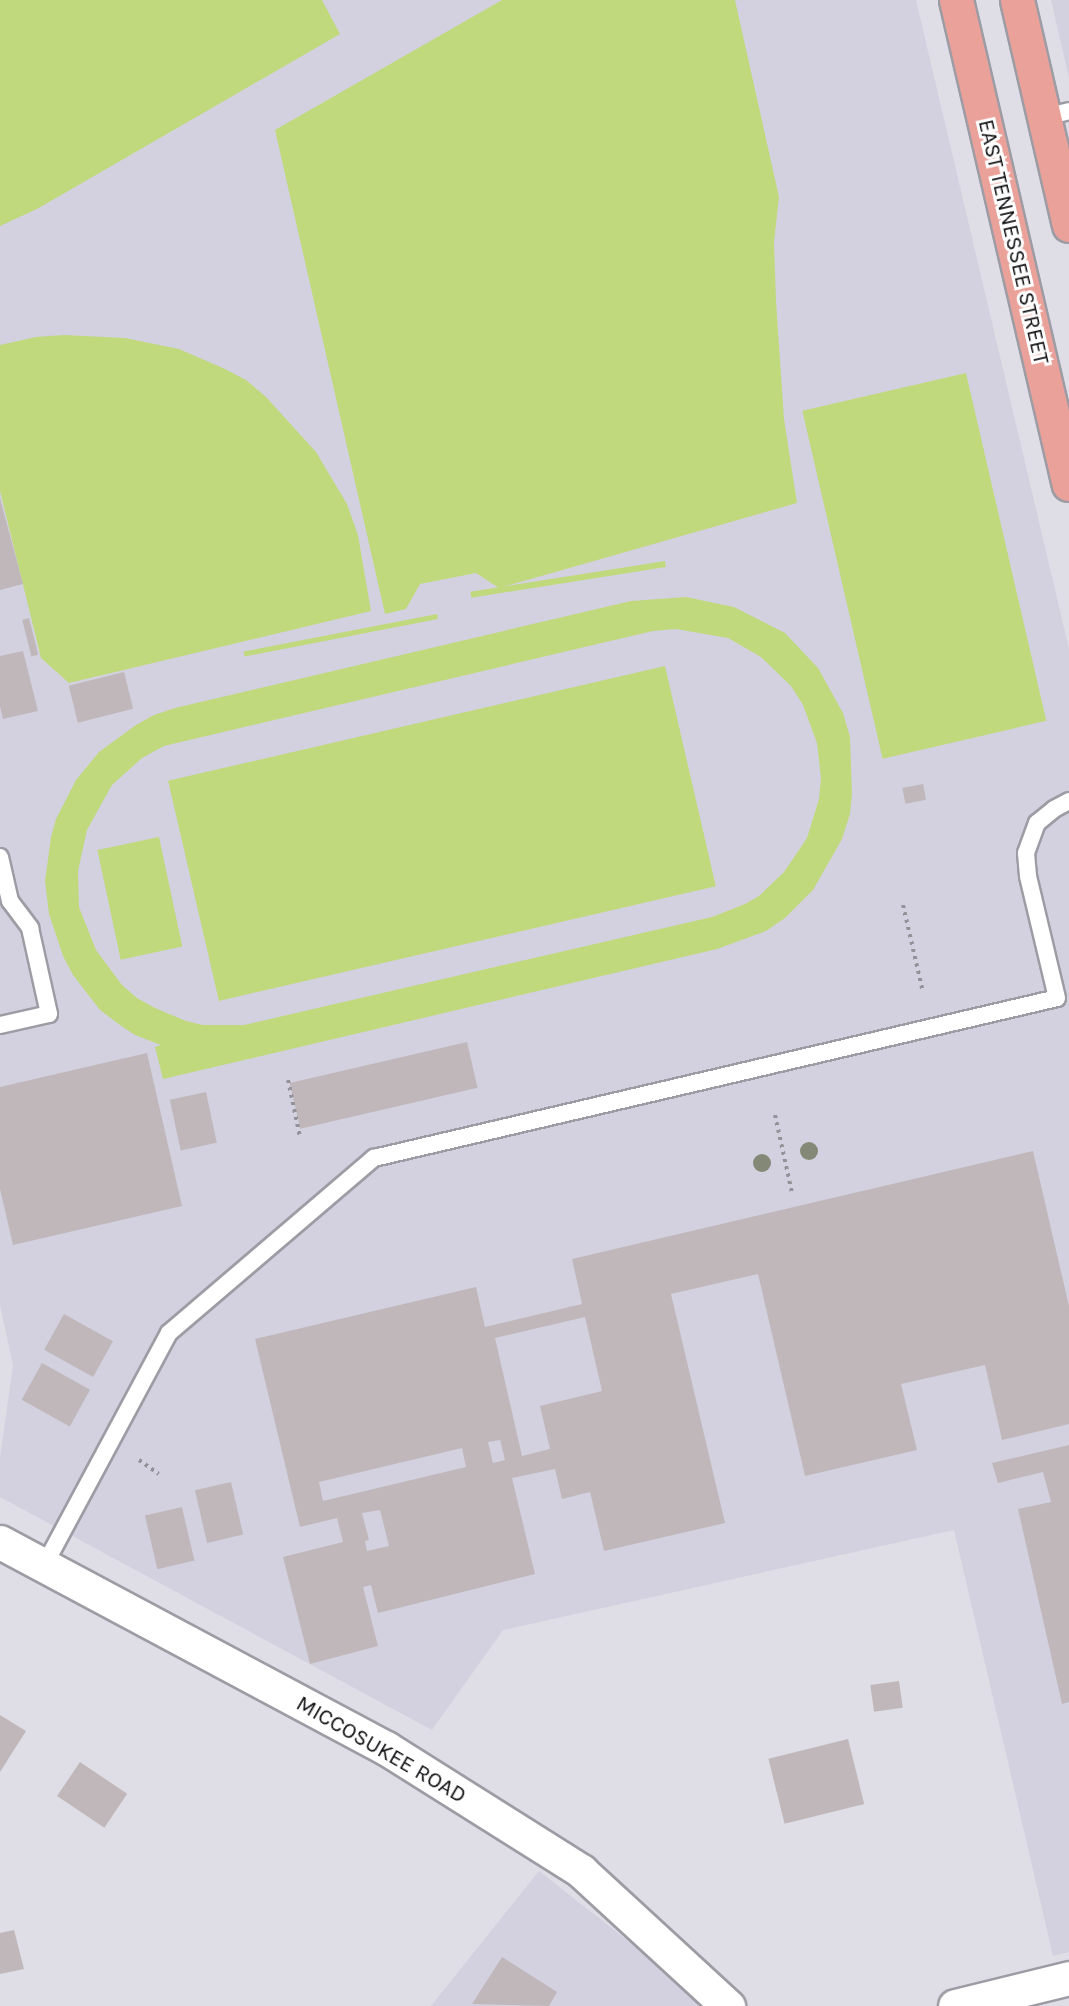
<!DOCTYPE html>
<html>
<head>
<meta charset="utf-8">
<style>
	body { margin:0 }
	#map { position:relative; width:1069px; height:2006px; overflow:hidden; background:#dfdee6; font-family:Karla,sans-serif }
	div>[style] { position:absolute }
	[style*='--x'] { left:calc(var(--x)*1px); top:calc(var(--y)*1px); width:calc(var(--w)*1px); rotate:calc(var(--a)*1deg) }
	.built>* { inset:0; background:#d3d1e0 }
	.green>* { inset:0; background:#c0d97d; transform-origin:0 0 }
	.building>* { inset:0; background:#c0b7ba; transform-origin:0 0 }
	.path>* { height:4px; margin-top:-2px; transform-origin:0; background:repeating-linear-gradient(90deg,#939298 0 3px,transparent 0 7.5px) }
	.roads { filter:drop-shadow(2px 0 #9d9ca4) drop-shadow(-2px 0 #9d9ca4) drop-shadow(0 2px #9d9ca4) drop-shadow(0 -2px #9d9ca4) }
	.service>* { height:16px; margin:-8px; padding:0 8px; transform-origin:8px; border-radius:8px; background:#fff }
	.tertiary>* { height:33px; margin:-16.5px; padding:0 16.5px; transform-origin:16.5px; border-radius:16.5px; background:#fff }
	.primary>* { height:33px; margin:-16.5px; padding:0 16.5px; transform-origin:16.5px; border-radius:16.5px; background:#eaa19a }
	.trees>* { width:18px; height:18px; margin:-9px; border-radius:50%; background:#848977 }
	span { translate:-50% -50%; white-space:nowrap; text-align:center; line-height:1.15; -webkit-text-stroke:6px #fff; paint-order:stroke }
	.street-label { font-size:22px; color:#0e0d10 }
</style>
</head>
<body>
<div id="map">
	<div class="built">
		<div style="clip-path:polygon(0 0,916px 0,1069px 649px,1069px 1952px,1053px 1956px,954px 1530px,503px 1630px,432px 1730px,0 1497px,0 1458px,13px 1365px,0 1305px)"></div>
		<div style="clip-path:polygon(1051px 0,1069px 0,1069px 78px)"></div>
		<div style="clip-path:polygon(539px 1871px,701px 1998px,705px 2006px,431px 2006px)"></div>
	</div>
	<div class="green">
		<div style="clip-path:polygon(0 0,322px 0,340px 34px,37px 209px,0 226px)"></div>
		<div style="clip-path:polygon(502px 0,735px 0,779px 197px,774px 242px,776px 301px,784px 419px,797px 503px,499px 588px,476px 573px,420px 584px,406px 609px,385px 614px,275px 130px)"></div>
		<div style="clip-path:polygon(64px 335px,125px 338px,179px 349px,225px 369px,246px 380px,266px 397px,316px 452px,347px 504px,358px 535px,371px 611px,69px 683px,41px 658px,0 491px,0 345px,36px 337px)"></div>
		<div style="left:966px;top:373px;width:357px;height:168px;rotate:77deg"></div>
		<div style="left:665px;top:561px;width:6px;height:197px;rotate:81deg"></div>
		<div style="clip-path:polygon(evenodd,686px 597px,734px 607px,785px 633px,818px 668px,843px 713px,850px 737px,852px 794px,850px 814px,842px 839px,813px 890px,785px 918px,766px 931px,717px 949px,163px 1079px,155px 1047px,161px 1045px,135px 1035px,120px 1025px,100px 1010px,73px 975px,63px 956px,49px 914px,45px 881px,51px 837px,56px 819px,76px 780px,99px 752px,136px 725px,154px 715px,175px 708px,631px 601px,686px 597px,676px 629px,728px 638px,761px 657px,791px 686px,803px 705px,817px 743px,821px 778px,819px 799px,807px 838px,784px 872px,759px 896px,745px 904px,712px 917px,244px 1025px,203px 1025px,186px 1021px,155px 1008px,137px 998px,122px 985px,96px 950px,79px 907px,78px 871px,87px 830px,112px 785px,142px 758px,164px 746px,653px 631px,676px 629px)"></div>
		<div style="left:437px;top:614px;width:5px;height:197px;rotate:79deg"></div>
		<div style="left:665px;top:666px;width:226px;height:510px;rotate:77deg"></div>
		<div style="left:159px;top:837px;width:112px;height:63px;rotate:78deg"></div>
	</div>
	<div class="building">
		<div style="clip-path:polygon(0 498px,23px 584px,0 590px)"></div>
		<div style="left:29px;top:618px;width:38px;height:7px;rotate:76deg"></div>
		<div style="clip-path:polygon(23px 651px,38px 711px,3px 719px,0 706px,0 656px)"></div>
		<div style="left:124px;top:672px;width:38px;height:57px;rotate:76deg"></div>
		<div style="left:923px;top:784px;width:16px;height:21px;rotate:79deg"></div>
		<div style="left:467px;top:1042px;width:47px;height:182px;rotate:77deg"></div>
		<div style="clip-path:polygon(147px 1053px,182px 1206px,13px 1245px,0 1189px,0 1087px)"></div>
		<div style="left:206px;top:1092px;width:52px;height:37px;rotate:78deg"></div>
		<div style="clip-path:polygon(evenodd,1033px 1151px,1069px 1306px,1069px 1424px,1002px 1440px,985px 1365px,901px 1384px,917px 1450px,805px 1476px,758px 1274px,671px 1294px,725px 1523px,604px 1551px,590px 1492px,562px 1499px,555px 1469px,512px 1478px,535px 1574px,378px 1613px,371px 1585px,363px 1587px,378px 1646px,310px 1664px,283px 1557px,343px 1542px,337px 1518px,300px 1527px,255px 1339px,476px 1287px,485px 1327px,582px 1304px,572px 1259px,1033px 1151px,585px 1317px,602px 1391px,540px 1406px,550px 1449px,522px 1456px,495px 1338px,585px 1317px,1033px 1151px,500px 1440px,505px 1460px,493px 1463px,488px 1442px,500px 1440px,1033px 1151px,462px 1448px,466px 1467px,323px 1501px,319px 1482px,462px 1448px,1033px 1151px,380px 1510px,389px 1546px,367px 1551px,365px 1541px,369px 1540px,362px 1513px,380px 1510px)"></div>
		<div style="left:64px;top:1314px;width:56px;height:41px;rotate:29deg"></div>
		<div style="left:42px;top:1363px;width:55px;height:42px;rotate:29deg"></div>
		<div style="clip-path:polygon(1069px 1445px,1069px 1702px,1062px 1704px,1018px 1509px,1051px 1502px,1043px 1472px,998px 1483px,992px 1463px)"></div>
		<div style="left:231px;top:1482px;width:54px;height:37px;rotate:77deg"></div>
		<div style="left:182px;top:1507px;width:55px;height:38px;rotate:77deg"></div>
		<div style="left:899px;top:1681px;width:27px;height:29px;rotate:82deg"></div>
		<div style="clip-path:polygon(0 1715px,26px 1731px,0 1772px)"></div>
		<div style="left:848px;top:1739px;width:67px;height:82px;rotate:76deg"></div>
		<div style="left:80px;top:1762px;width:57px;height:41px;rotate:34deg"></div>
		<div style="clip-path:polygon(14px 1930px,24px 1969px,0 1974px,0 1933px)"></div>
		<div style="clip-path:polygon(502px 1957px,557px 1992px,549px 2006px,472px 2004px)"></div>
	</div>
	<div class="path">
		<div style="--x:903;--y:905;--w:89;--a:77.1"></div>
		<div style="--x:288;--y:1080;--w:58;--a:78.1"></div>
		<div style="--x:775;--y:1115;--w:80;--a:77.7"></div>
		<div style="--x:139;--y:1460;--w:24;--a:35"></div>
	</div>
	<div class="roads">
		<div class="service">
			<div style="--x:1044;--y:117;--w:26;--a:-13"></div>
			<div style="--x:0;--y:857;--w:45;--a:77.2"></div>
			<div style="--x:10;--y:901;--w:34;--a:53"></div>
			<div style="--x:30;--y:928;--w:88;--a:77.5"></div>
			<div style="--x:49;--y:1014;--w:50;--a:167.3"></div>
			<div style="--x:44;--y:1566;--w:264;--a:-61.8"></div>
			<div style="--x:169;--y:1333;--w:270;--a:-40.5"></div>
			<div style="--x:374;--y:1158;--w:701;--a:-13.18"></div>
			<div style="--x:1057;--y:998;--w:125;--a:-103.4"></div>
			<div style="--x:1028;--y:876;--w:23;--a:-95"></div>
			<div style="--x:1026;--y:853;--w:32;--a:-70"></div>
			<div style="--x:1037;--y:823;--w:22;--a:-39"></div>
			<div style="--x:1054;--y:809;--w:17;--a:-28"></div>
		</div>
		<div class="tertiary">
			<div style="--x:0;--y:1542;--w:438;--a:28.1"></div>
			<div style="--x:386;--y:1748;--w:231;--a:32.2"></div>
			<div style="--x:581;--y:1871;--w:200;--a:42.6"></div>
			<div style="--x:955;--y:2006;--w:117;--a:-13.8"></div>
		</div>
		<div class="primary">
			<div style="--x:956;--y:0;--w:497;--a:76.9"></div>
			<div style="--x:1017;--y:0;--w:231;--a:77"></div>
		</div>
	</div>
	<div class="trees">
		<div style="left:809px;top:1151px"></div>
		<div style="left:762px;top:1163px"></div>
	</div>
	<div class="street-label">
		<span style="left:1013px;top:242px;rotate:77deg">EAST TENNESSEE STREET</span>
		<span style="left:381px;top:1750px;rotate:30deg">MICCOSUKEE ROAD</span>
	</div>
</div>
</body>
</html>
